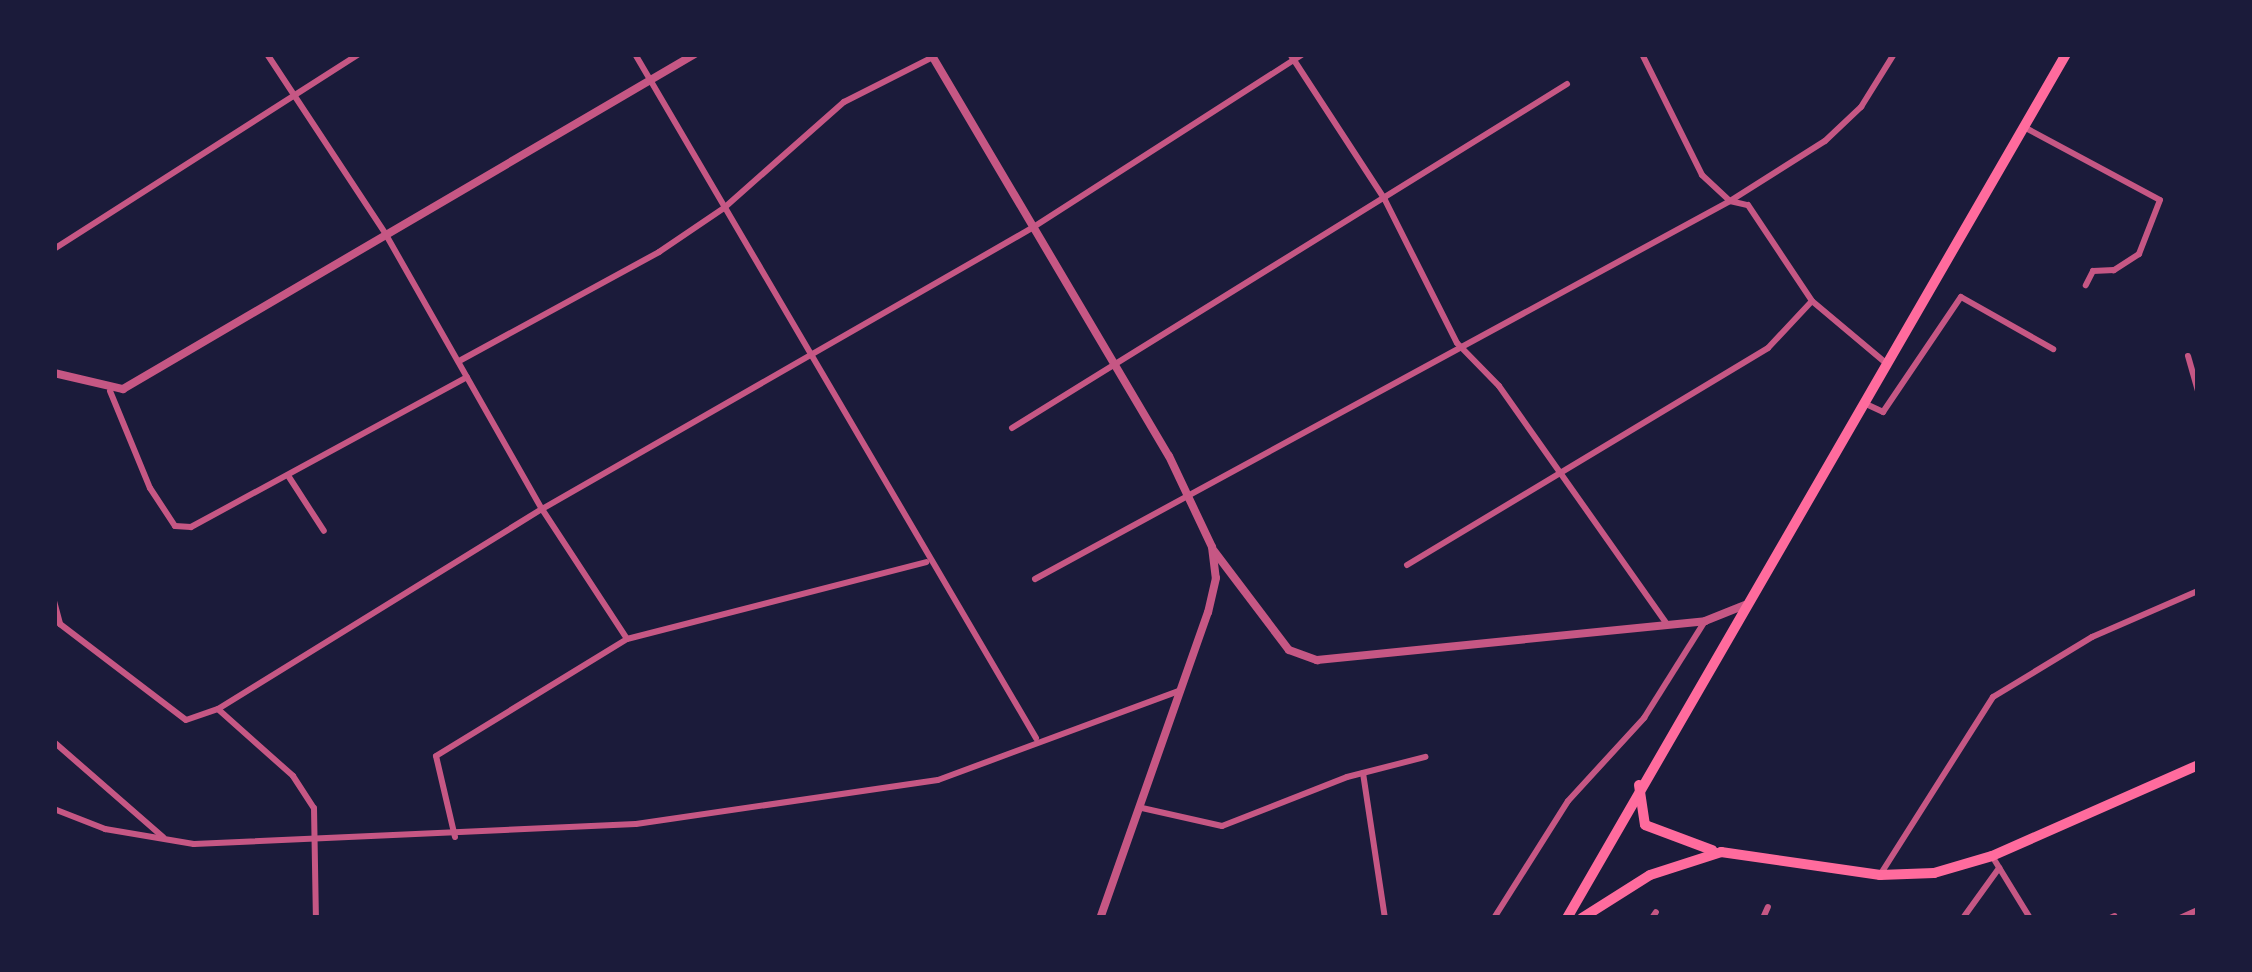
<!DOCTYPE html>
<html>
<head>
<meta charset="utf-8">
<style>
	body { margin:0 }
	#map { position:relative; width:2252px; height:972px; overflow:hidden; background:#1b1b3a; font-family:Roboto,sans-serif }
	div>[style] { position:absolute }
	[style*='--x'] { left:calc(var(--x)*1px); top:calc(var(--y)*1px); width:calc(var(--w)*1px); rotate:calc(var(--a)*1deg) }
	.minor>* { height:6px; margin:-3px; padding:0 3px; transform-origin:3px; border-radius:3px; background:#c65784 }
	.tertiary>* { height:8px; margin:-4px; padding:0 4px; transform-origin:4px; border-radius:4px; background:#c65784 }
	.primary>* { height:10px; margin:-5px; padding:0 5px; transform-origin:5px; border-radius:5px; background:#ff6b9d }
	span { translate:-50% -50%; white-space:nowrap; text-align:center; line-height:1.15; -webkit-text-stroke:12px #1b1b3a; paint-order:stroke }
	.frame { position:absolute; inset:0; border:57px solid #1b1b3a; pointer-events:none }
</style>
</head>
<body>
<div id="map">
	<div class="minor">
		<div style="--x:267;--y:54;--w:214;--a:56.6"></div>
		<div style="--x:385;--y:233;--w:318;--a:60.4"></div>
		<div style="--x:542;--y:509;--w:155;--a:56.8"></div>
		<div style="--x:635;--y:54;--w:793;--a:59.62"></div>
		<div style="--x:1290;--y:54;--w:174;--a:56.9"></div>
		<div style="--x:1385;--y:200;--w:160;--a:63.3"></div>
		<div style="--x:1457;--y:343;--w:60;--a:45.7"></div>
		<div style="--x:1499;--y:386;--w:290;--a:54.8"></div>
		<div style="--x:1642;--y:54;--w:135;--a:63.6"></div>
		<div style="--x:1702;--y:175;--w:38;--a:43"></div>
		<div style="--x:1730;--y:201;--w:18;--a:13"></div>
		<div style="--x:1748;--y:205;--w:115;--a:56.3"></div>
		<div style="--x:1812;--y:301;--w:97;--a:40"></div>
		<div style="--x:2024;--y:127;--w:154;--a:28.2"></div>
		<div style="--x:2160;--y:200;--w:58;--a:111.3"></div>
		<div style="--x:2139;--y:254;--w:30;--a:147"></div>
		<div style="--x:2114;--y:270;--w:21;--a:177"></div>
		<div style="--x:2093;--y:271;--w:16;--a:117"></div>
		<div style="--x:54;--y:249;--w:362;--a:-32.6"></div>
		<div style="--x:2188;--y:356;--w:37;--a:74"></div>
		<div style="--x:461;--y:360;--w:226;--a:-28.6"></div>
		<div style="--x:659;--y:252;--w:78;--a:-34.1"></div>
		<div style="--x:724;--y:208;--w:160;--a:-41.5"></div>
		<div style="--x:844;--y:102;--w:100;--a:-26.8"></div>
		<div style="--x:110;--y:391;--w:105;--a:67.6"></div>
		<div style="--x:150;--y:488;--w:45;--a:56.7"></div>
		<div style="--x:175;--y:526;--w:16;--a:4"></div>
		<div style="--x:191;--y:527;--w:314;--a:-28.5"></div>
		<div style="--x:1866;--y:404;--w:19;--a:25"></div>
		<div style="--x:1883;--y:412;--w:139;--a:-55.9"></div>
		<div style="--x:1961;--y:297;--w:106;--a:29.5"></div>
		<div style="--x:1012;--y:428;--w:653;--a:-31.79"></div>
		<div style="--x:289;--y:477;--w:64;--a:57.1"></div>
		<div style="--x:1407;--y:565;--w:421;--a:-31"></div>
		<div style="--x:1768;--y:348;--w:64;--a:-46.9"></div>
		<div style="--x:1035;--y:579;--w:791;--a:-28.54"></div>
		<div style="--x:1730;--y:201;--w:112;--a:-32.3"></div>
		<div style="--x:1825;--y:141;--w:50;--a:-43.4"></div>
		<div style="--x:1861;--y:107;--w:62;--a:-58.1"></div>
		<div style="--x:54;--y:601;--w:24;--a:75"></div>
		<div style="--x:60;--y:624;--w:158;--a:37.3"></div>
		<div style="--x:186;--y:720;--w:34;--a:-19"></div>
		<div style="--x:218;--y:709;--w:381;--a:-31.7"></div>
		<div style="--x:542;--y:509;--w:565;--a:-29.83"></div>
		<div style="--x:1032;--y:228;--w:322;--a:-32.7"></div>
		<div style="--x:219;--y:710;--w:99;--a:41.7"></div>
		<div style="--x:293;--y:776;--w:38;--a:57"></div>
		<div style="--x:314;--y:808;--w:110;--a:89"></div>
		<div style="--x:54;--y:742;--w:145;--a:41.1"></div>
		<div style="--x:1363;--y:773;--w:147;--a:81.4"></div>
		<div style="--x:1142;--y:808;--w:82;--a:12.7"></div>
		<div style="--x:1222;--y:826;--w:134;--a:-21.4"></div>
		<div style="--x:1347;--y:777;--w:81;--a:-14.4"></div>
		<div style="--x:54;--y:809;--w:55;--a:21.4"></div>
		<div style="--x:105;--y:829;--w:90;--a:9.6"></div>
		<div style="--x:194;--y:844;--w:442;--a:-2.6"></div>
		<div style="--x:636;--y:824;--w:305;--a:-8.3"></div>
		<div style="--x:938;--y:780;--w:257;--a:-20.3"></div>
		<div style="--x:455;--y:837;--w:83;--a:-103.2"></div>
		<div style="--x:436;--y:756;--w:224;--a:-31.5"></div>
		<div style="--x:627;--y:639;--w:309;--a:-14.4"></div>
		<div style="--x:1992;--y:856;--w:73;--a:58.5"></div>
		<div style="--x:1880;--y:875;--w:211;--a:-57.6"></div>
		<div style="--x:1993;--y:697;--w:116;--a:-31.2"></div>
		<div style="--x:2092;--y:637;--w:116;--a:-23.5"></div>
		<div style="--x:1494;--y:918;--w:138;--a:-57.7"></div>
		<div style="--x:1568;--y:801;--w:113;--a:-47.5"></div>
		<div style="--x:1644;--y:718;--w:115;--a:-57.8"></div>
		<div style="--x:1652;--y:918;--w:7;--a:-56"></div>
		<div style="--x:1763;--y:918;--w:12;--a:-66"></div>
		<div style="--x:1963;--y:918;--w:62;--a:-54.2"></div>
		<div style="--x:2110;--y:918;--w:5;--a:-22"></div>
		<div style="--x:2180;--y:918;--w:20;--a:-24"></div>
	</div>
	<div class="tertiary">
		<div style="--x:931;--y:54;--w:467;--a:59.4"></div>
		<div style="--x:1169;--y:456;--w:101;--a:64.7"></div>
		<div style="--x:1212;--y:547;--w:31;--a:83"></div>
		<div style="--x:1216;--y:578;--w:35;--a:103"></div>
		<div style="--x:1208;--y:612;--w:324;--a:109.4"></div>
		<div style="--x:54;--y:373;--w:71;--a:13.1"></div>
		<div style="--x:123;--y:389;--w:663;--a:-30.36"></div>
		<div style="--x:1214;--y:551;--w:124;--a:52.9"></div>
		<div style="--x:1289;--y:650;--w:30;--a:20"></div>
		<div style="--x:1317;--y:660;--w:390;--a:-5.7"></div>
		<div style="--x:1705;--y:621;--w:43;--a:-21.8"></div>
	</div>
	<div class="primary">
		<div style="--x:1639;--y:785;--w:40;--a:81.5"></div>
		<div style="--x:1645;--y:825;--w:72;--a:20.5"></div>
		<div style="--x:1567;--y:918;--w:998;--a:-59.99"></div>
		<div style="--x:1582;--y:918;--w:80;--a:-32.3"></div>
		<div style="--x:1650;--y:875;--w:75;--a:-17.9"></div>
		<div style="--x:1721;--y:852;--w:161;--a:8.2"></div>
		<div style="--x:1880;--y:875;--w:54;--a:-2.1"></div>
		<div style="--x:1934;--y:873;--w:60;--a:-16.3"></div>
		<div style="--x:1992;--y:856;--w:225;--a:-23.8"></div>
	</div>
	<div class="frame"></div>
</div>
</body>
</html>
